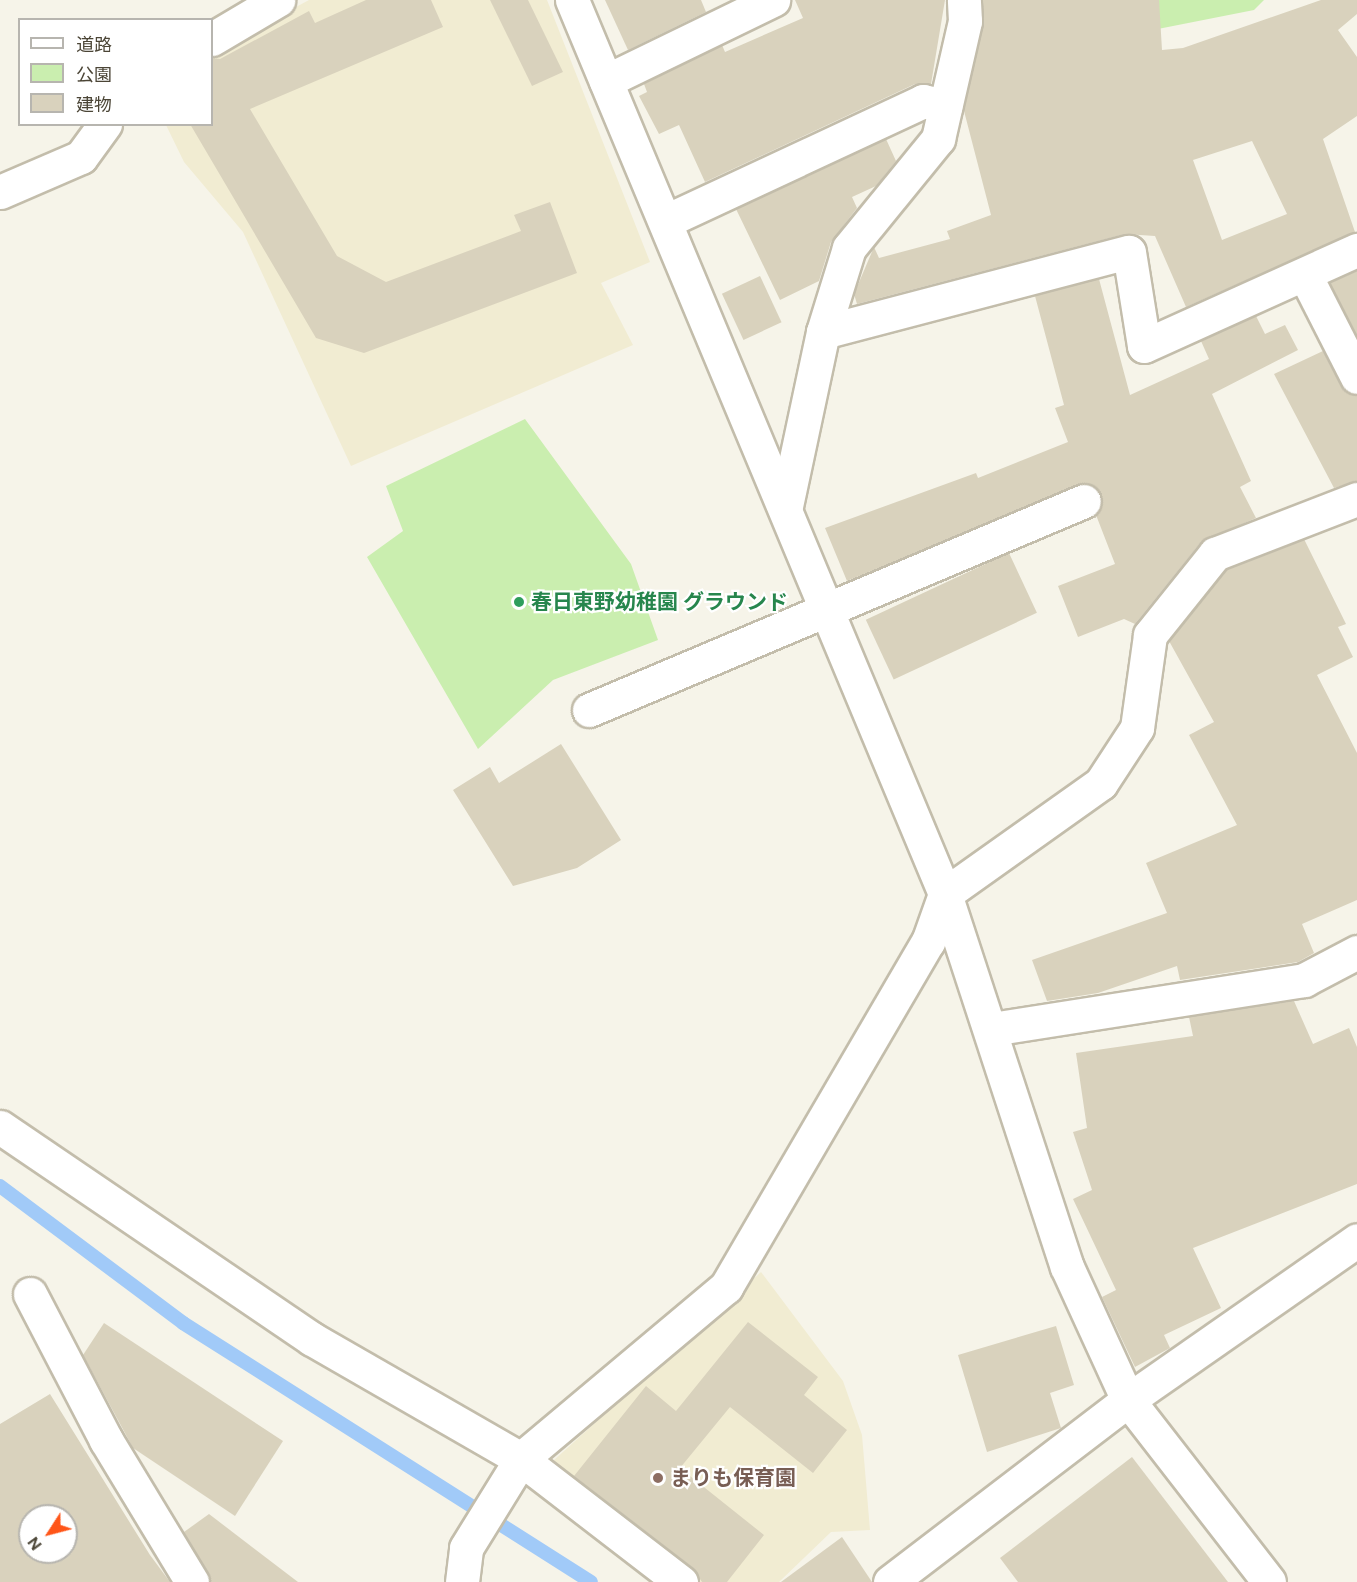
<!DOCTYPE html>
<html>
<head>
<meta charset="utf-8">
<style>
	body { margin:0 }
	#map { position:relative; width:1357px; height:1582px; overflow:hidden; background:#f6f4e9; font-family:"DM Sans","Noto Sans JP",sans-serif }
	div>[style] { position:absolute }
	[style*='--x'] { left:calc(var(--x)*1px); top:calc(var(--y)*1px); width:calc(var(--w)*1px); rotate:calc(var(--a)*1deg) }
	.education>* { inset:0; background:#f1ecd2 }
	.green>* { inset:0; background:#caeeaf }
	.stream>* { height:14px; margin:-7px; padding:0 7px; transform-origin:7px; border-radius:7px; background:#a1caf8 }
	.building>* { inset:0; background:#d9d2bd; transform-origin:0 0 }
	.roads { filter:drop-shadow(2px 0 #c3bdab) drop-shadow(-2px 0 #c3bdab) drop-shadow(0 2px #c3bdab) drop-shadow(0 -2px #c3bdab) }
	.street>* { height:33px; margin:-16.5px; padding:0 16.5px; transform-origin:16.5px; border-radius:16.5px; background:#fff }
	.dots>* { width:16px; height:16px; translate:-50% -50%; box-sizing:border-box; border:3px solid #fff; border-radius:50% }
	span { translate:-50% -50%; white-space:nowrap; text-align:center; line-height:1.15; -webkit-text-stroke:4.5px #fff; paint-order:stroke }
	.leisure-label { font-size:21px; color:#27864d; font-weight:700 }
	.left { translate:0 -50%; text-align:left }
	.education-label { font-size:21px; color:#785e54; font-weight:700 }
	.legend { position:absolute; left:18px; top:18px; width:195px; height:108px; box-sizing:border-box; background:#fff; border:2px solid #b7b5af; margin:0; padding:8px 10px; list-style:none; font-size:18px; color:#4b4536 }
	.legend li { display:flex; align-items:center; gap:12px; height:30px }
	.legend b { width:30px; border:2px solid #b7b5af }
	.north { position:absolute; left:18px; top:1504px; width:60px; height:60px; box-sizing:border-box; background:#fff; border:2px solid #b7b5af; border-radius:50%; rotate:234deg; font-size:16px; font-weight:700; line-height:24px; text-align:center; color:#4b4536 }
	.north::after { content:''; display:block; margin:auto; width:21px; height:27px; background:#ff5518; clip-path:polygon(50% 0,100% 100%,50% 72%,0 100%) }
</style>
</head>
<body>
<div id="map">
	<div class="education">
		<div style="clip-path:polygon(309px 0,547px 0,650px 262px,601px 283px,633px 345px,351px 466px,243px 232px,184px 162px,166px 125px,212px 124px,212px 52px)"></div>
		<div style="clip-path:polygon(761px 1272px,843px 1381px,862px 1435px,870px 1530px,831px 1532px,779px 1582px,699px 1582px,553px 1461px)"></div>
	</div>
	<div class="green">
		<div style="clip-path:polygon(1128px 0,1264px 0,1254px 10px,985px 63px,980px 33px)"></div>
		<div style="clip-path:polygon(525px 419px,631px 564px,658px 640px,553px 680px,478px 749px,367px 557px,403px 531px,386px 486px)"></div>
	</div>
	<div class="stream">
		<div style="--x:0;--y:1186;--w:229;--a:36.8"></div>
		<div style="--x:183;--y:1323;--w:483;--a:32.4"></div>
	</div>
	<div class="building">
		<div style="clip-path:polygon(366px 0,431px 0,443px 27px,250px 109px,337px 256px,386px 282px,521px 231px,514px 215px,550px 202px,577px 273px,364px 353px,316px 338px,190px 124px,212px 124px,212px 58px,220px 59px,309px 11px,315px 23px)"></div>
		<div style="clip-path:polygon(490px 0,528px 0,563px 72px,532px 86px)"></div>
		<div style="clip-path:polygon(605px 0,701px 0,706px 12px,628px 50px)"></div>
		<div style="clip-path:polygon(795px 0,945px 0,931px 84px,915px 84px,705px 182px,679px 125px,659px 134px,639px 96px,647px 92px,644px 84px,722px 45px,725px 52px,803px 18px)"></div>
		<div style="clip-path:polygon(evenodd,983px 0,1159px 0,1162px 50px,1183px 48px,1321px 0,1357px 0,1357px 14px,1338px 30px,1357px 57px,1357px 116px,1323px 139px,1355px 232px,1186px 307px,1155px 236px,1125px 234px,857px 304px,854px 294px,874px 247px,879px 258px,950px 239px,947px 231px,991px 215px,964px 111px,983px 25px,983px 0,1252px 141px,1287px 214px,1222px 240px,1193px 160px,1252px 141px)"></div>
		<div style="clip-path:polygon(886px 139px,896px 161px,876px 186px,852px 197px,857px 208px,831px 242px,819px 281px,780px 300px,736px 209px)"></div>
		<div style="clip-path:polygon(1357px 271px,1357px 336px,1330px 283px)"></div>
		<div style="left:760px;top:276px;width:51px;height:42px;rotate:65deg"></div>
		<div style="clip-path:polygon(1099px 279px,1130px 395px,1209px 359px,1201px 341px,1256px 316px,1265px 334px,1285px 325px,1298px 350px,1212px 394px,1251px 481px,1240px 487px,1256px 518px,1201px 542px,1135px 624px,1124px 619px,1078px 637px,1058px 586px,1115px 564px,1096px 515px,1101px 494px,1087px 483px,847px 581px,825px 528px,976px 473px,978px 478px,1068px 442px,1055px 408px,1064px 405px,1035px 296px)"></div>
		<div style="clip-path:polygon(1323px 351px,1341px 386px,1357px 396px,1357px 481px,1334px 488px,1274px 374px)"></div>
		<div style="clip-path:polygon(1304px 539px,1346px 624px,1338px 627px,1353px 657px,1317px 675px,1357px 753px,1357px 900px,1302px 924px,1314px 953px,1298px 962px,1180px 980px,1177px 966px,1098px 993px,1047px 1001px,1032px 960px,1167px 913px,1146px 863px,1237px 825px,1189px 735px,1214px 722px,1169px 641px,1226px 570px)"></div>
		<div style="left:1009px;top:553px;width:66px;height:158px;rotate:65deg"></div>
		<div style="clip-path:polygon(561px 744px,621px 840px,577px 868px,513px 886px,453px 790px,490px 767px,499px 783px)"></div>
		<div style="clip-path:polygon(1294px 1001px,1313px 1044px,1349px 1028px,1357px 1047px,1357px 1184px,1193px 1248px,1221px 1308px,1164px 1335px,1170px 1348px,1135px 1367px,1102px 1297px,1116px 1290px,1073px 1199px,1092px 1190px,1073px 1132px,1087px 1128px,1076px 1053px,1193px 1036px,1189px 1017px)"></div>
		<div style="clip-path:polygon(748px 1322px,818px 1377px,804px 1395px,847px 1430px,813px 1473px,730px 1407px,680px 1468px,764px 1535px,727px 1582px,702px 1582px,692px 1567px,574px 1476px,646px 1386px,676px 1411px)"></div>
		<div style="clip-path:polygon(104px 1323px,283px 1441px,235px 1516px,133px 1448px,83px 1355px)"></div>
		<div style="clip-path:polygon(1056px 1326px,1074px 1385px,1050px 1393px,1061px 1428px,987px 1452px,958px 1355px)"></div>
		<div style="clip-path:polygon(evenodd,50px 1394px,150px 1555px,170px 1582px,0 1582px,0 1424px,50px 1394px,30px 1516px,66px 1516px,66px 1552px,30px 1552px,30px 1516px)"></div>
		<div style="clip-path:polygon(1132px 1457px,1228px 1582px,1018px 1582px,1000px 1558px)"></div>
		<div style="clip-path:polygon(209px 1514px,298px 1582px,211px 1582px,184px 1532px)"></div>
		<div style="clip-path:polygon(842px 1537px,872px 1582px,781px 1582px)"></div>
	</div>
	<div class="roads">
		<div class="street">
			<div style="--x:572;--y:0;--w:969;--a:67.35"></div>
			<div style="--x:945;--y:894;--w:392;--a:71.9"></div>
			<div style="--x:1067;--y:1267;--w:146;--a:65.4"></div>
			<div style="--x:1128;--y:1400;--w:230;--a:52.2"></div>
			<div style="--x:212;--y:39;--w:77;--a:-30.6"></div>
			<div style="--x:606;--y:81;--w:186;--a:-25.9"></div>
			<div style="--x:0;--y:192;--w:88;--a:-23.4"></div>
			<div style="--x:81;--y:157;--w:41;--a:-54"></div>
			<div style="--x:666;--y:221;--w:284;--a:-25"></div>
			<div style="--x:923;--y:101;--w:23;--a:13"></div>
			<div style="--x:1306;--y:277;--w:112;--a:63"></div>
			<div style="--x:823;--y:332;--w:316;--a:-14.7"></div>
			<div style="--x:1129;--y:252;--w:95;--a:80.9"></div>
			<div style="--x:1144;--y:346;--w:234;--a:-24.3"></div>
			<div style="--x:786;--y:506;--w:178;--a:-78"></div>
			<div style="--x:823;--y:332;--w:88;--a:-72.8"></div>
			<div style="--x:849;--y:248;--w:141;--a:-50.8"></div>
			<div style="--x:938;--y:139;--w:121;--a:-77.1"></div>
			<div style="--x:965;--y:21;--w:21;--a:-93"></div>
			<div style="--x:589;--y:710;--w:537;--a:-22.89"></div>
			<div style="--x:992;--y:1029;--w:316;--a:-8.9"></div>
			<div style="--x:1304;--y:980;--w:60;--a:-27.8"></div>
			<div style="--x:0;--y:1127;--w:377;--a:34.2"></div>
			<div style="--x:312;--y:1339;--w:241;--a:29.9"></div>
			<div style="--x:521;--y:1459;--w:202;--a:37.6"></div>
			<div style="--x:30;--y:1294;--w:165;--a:62.5"></div>
			<div style="--x:106;--y:1440;--w:166;--a:58.8"></div>
			<div style="--x:462;--y:1582;--w:34;--a:-83"></div>
			<div style="--x:466;--y:1548;--w:105;--a:-58.3"></div>
			<div style="--x:521;--y:1459;--w:268;--a:-40"></div>
			<div style="--x:726;--y:1287;--w:400;--a:-59.7"></div>
			<div style="--x:928;--y:942;--w:51;--a:-70.5"></div>
			<div style="--x:945;--y:894;--w:191;--a:-35.4"></div>
			<div style="--x:1101;--y:783;--w:66;--a:-56.8"></div>
			<div style="--x:1137;--y:728;--w:94;--a:-82"></div>
			<div style="--x:1150;--y:635;--w:104;--a:-51.3"></div>
			<div style="--x:1215;--y:554;--w:152;--a:-21.2"></div>
			<div style="--x:890;--y:1582;--w:300;--a:-37.4"></div>
			<div style="--x:1128;--y:1400;--w:279;--a:-34.9"></div>
		</div>
	</div>
	<div class="dots">
		<div style="left:519px;top:602px;background:#2e9e5b"></div>
		<div style="left:658px;top:1478px;background:#8d6e63"></div>
	</div>
	<div class="leisure-label">
		<span class="left" style="left:531px;top:602px">春日東野幼稚園 グラウンド</span>
	</div>
	<div class="education-label">
		<span class="left" style="left:670px;top:1478px">まりも保育園</span>
	</div>
	<ul class="legend">
	<li><b style="height:8px;background:#fff"></b>道路</li>
	<li><b style="height:16px;background:#caeeaf"></b>公園</li>
	<li><b style="height:16px;background:#d9d2bd"></b>建物</li>
	</ul>
	<div class="north">N</div>
</div>
</body>
</html>
